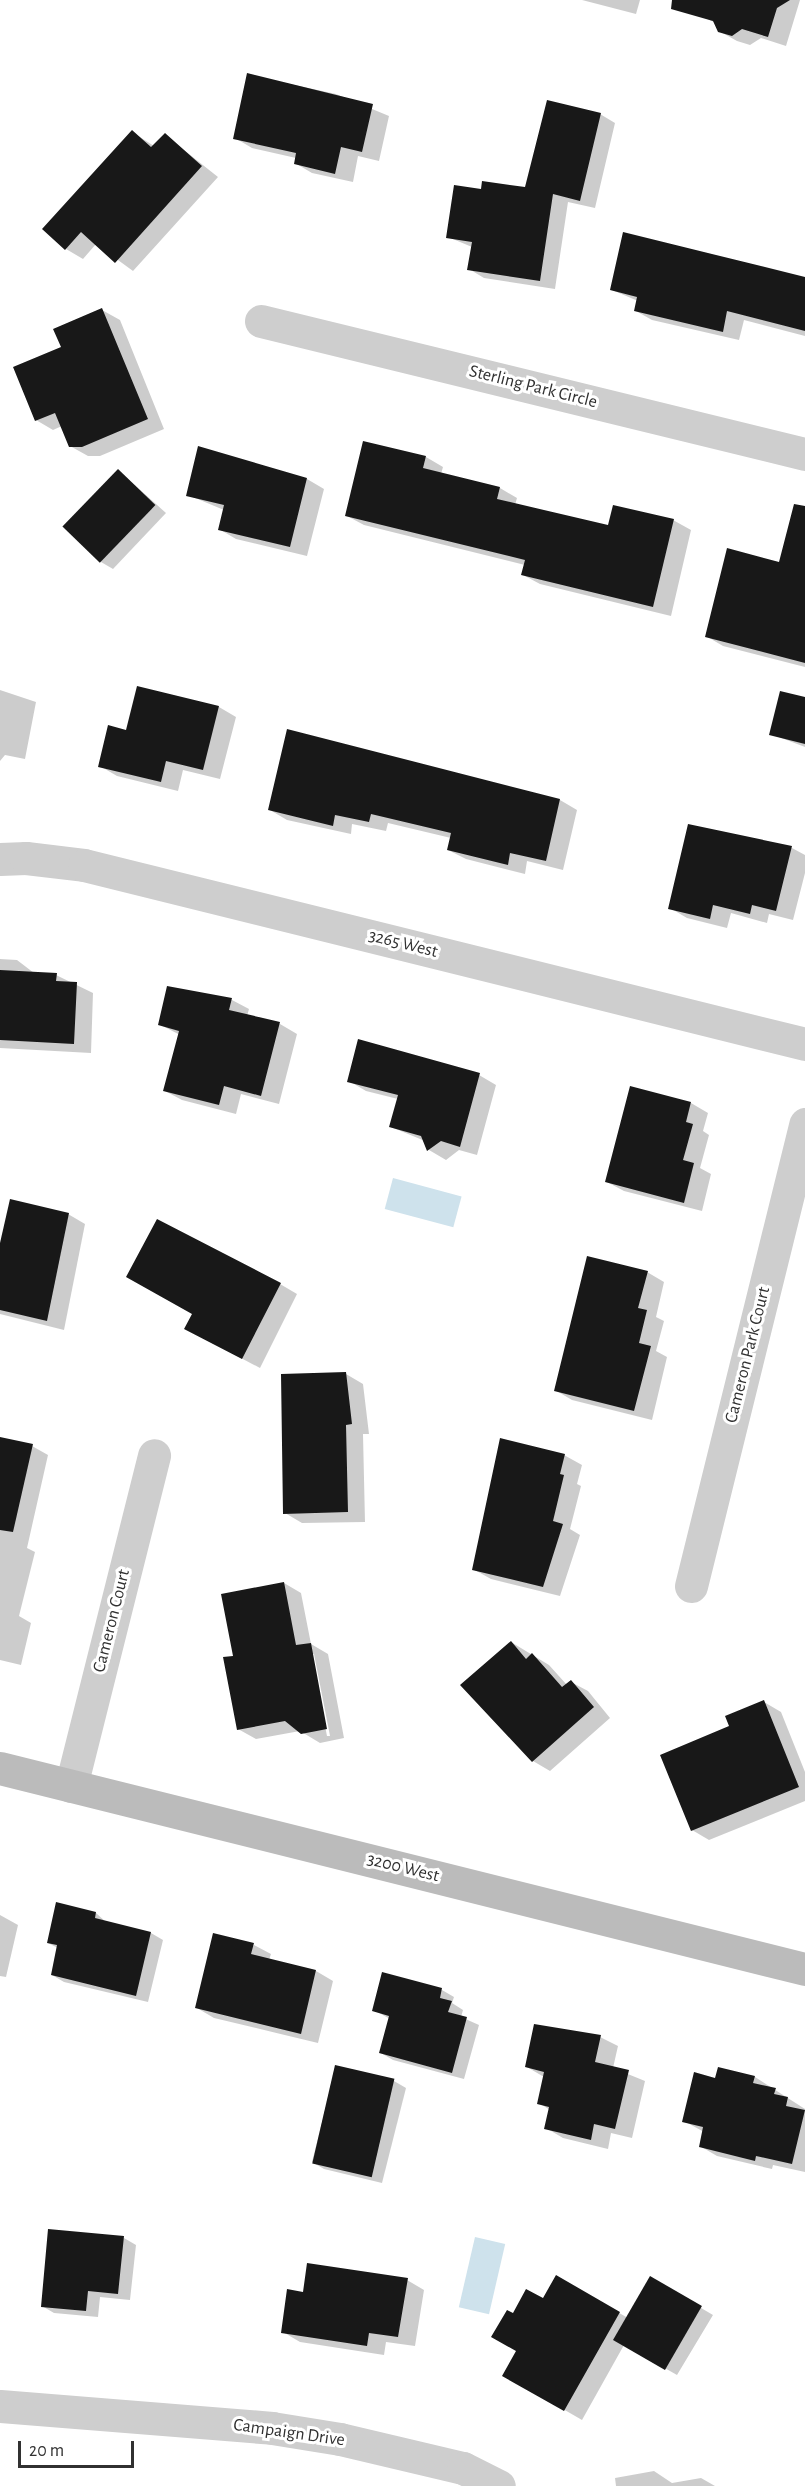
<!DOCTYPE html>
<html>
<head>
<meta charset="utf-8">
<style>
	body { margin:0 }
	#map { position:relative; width:805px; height:2486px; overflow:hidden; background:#fff; font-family:"Alegreya Sans",sans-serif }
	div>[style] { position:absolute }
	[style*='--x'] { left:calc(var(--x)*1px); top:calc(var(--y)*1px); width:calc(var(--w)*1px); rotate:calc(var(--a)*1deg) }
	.water>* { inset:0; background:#cee2ec; transform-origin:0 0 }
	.shadow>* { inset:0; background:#0003 }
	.building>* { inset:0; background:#181818; transform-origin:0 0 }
	.street>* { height:33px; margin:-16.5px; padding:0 16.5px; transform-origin:16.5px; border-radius:16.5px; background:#cecece }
	.secondary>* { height:33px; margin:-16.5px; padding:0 16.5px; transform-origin:16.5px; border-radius:16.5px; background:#bbb }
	span { translate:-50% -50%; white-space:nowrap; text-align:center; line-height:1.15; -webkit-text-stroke:6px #fff; paint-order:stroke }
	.street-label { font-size:18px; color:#313131 }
	.scale { position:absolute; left:18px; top:2441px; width:116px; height:27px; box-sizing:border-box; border:3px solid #313131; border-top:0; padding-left:8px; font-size:18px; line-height:21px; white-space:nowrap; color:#313131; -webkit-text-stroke:4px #fff; paint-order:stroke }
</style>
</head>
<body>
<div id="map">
	<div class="water">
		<div style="left:393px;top:1178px;width:71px;height:32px;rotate:15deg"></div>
		<div style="left:475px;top:2237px;width:31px;height:72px;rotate:13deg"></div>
	</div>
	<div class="shadow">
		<div style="clip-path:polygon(582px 0,640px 0,636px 14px)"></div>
		<div style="clip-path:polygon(693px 0,800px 0,786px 46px,761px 38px,750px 45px,737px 41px,719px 31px,716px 23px,690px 11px)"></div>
		<div style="clip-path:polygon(248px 75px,336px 94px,389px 116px,379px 161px,358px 156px,353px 182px,312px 173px,295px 163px,296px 158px,252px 148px,235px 138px)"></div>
		<div style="clip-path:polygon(600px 114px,615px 123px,595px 208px,568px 202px,555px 289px,484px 278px,469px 269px,472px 247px,448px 237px,482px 190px,527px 189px)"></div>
		<div style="clip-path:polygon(132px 132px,154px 146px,165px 135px,218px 177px,133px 271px,96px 244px,83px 259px,66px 249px)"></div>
		<div style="clip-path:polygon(805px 278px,805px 336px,744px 320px,739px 340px,652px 320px,636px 311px,638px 301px,612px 290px)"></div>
		<div style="clip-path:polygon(102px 310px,120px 320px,164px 429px,100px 456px,88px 456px,70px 446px,62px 426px,53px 430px,36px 420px,63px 348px)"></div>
		<div style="clip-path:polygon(426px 457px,443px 467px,441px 474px,500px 488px,517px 498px,515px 505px,609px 527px,673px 520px,691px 530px,671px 616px,540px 584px,523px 575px,525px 565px,364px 525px,347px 516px)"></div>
		<div style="clip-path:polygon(119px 471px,166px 513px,113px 569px,101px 562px)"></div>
		<div style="clip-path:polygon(307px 479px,324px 489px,307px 556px,236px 539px,219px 529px,224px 510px,188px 495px)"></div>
		<div style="clip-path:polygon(805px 553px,805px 667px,723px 646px,706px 636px,780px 564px)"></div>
		<div style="clip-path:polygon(138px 687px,219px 707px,236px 717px,220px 779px,183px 770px,178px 791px,117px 776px,100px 766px,127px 731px)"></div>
		<div style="clip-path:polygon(0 690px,36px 702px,25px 759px,5px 755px,0 761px)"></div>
		<div style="clip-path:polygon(805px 699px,805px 747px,771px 734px)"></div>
		<div style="clip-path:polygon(288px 731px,560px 800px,577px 810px,563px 870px,527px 861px,525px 874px,466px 859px,448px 850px,451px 838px,388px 823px,386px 831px,352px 824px,351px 834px,287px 820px,270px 810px)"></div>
		<div style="clip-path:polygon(689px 826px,792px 848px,805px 855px,805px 873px,793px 920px,769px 914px,767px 923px,731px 913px,727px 928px,687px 918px,670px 908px)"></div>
		<div style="clip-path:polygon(0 959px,17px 960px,34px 973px,56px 975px,93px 993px,91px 1053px,0 1048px)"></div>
		<div style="clip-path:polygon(168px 987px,232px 1000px,249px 1009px,247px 1016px,280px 1024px,297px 1034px,279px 1104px,241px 1094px,236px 1114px,182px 1100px,165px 1091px,180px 1035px,159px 1024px)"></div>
		<div style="clip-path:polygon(479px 1075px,496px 1085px,477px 1155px,459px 1150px,446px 1160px,429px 1150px,425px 1141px,391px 1127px,398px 1099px,366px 1091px,349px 1081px)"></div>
		<div style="clip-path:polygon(691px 1103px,708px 1113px,703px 1131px,709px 1135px,700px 1168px,711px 1174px,702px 1211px,624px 1191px,607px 1182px)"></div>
		<div style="clip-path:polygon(68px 1214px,85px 1224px,64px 1330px,0 1314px,0 1250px)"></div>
		<div style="clip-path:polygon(647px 1272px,664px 1282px,656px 1317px,664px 1321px,656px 1351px,667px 1357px,652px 1420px,572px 1400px,555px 1390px)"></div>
		<div style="clip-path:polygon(280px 1284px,297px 1294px,260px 1368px,203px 1338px)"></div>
		<div style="clip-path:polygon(346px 1374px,363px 1384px,369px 1434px,363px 1434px,365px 1522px,302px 1523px,285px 1513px)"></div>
		<div style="clip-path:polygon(0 1439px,32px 1446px,48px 1455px,27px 1548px,35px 1552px,19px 1616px,31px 1623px,21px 1665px,0 1660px)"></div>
		<div style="clip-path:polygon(564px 1455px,582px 1465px,577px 1484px,581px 1486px,570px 1529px,580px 1535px,560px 1596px,491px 1579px,473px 1569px)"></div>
		<div style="clip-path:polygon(evenodd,284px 1583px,301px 1593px,311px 1644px,328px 1654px,344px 1738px,320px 1743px,300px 1731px,256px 1739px,238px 1729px,284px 1583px,311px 1654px,314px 1654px,330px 1736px,327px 1736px,311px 1654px)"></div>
		<div style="clip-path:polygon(511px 1642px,549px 1665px,567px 1685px,571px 1682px,588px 1691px,610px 1718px,550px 1771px,533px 1761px)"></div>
		<div style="clip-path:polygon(764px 1702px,781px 1712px,805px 1772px,805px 1801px,709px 1840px,692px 1830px,731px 1727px)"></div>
		<div style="clip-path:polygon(96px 1913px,107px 1923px,151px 1933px,163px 1940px,148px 2002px,64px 1982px,52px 1975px,58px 1948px,48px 1943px)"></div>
		<div style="clip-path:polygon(0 1915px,18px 1925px,6px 1977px,0 1976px)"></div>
		<div style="clip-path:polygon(254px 1945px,271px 1954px,269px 1960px,316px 1971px,333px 1981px,318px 2043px,214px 2018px,197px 2008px)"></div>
		<div style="clip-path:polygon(442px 1990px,454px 1997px,452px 2003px,463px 2010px,461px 2017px,479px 2025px,464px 2079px,393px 2060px,381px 2053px,390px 2019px,374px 2010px)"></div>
		<div style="clip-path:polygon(600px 2037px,618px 2046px,613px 2068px,645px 2081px,632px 2138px,611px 2133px,608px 2149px,563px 2138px,546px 2128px,550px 2110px,539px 2103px,544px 2077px,527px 2067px)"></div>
		<div style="clip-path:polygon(336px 2067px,394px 2081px,406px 2088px,382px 2183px,324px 2169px,312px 2162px)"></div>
		<div style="clip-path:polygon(755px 2077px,805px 2109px,805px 2172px,773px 2165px,772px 2169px,717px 2156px,700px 2146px,704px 2132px,684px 2121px,716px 2079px)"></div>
		<div style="clip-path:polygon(124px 2238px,136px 2245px,130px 2300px,100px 2297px,98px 2317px,54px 2313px,42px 2306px)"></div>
		<div style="clip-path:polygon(556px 2277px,628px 2318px,650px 2278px,713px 2315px,677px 2375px,624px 2345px,582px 2420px,504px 2375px,518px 2351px,514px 2315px,543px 2301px)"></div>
		<div style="clip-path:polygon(407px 2280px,424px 2290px,415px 2346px,386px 2342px,384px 2355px,300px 2342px,283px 2332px,304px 2293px)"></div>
		<div style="clip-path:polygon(654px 2471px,672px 2483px,701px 2478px,715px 2486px,616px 2486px,615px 2478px)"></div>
	</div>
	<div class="building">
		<div style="clip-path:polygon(672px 0,790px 0,777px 8px,768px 37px,742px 29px,732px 36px,718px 32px,713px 21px,671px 9px)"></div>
		<div style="clip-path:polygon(247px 73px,373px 104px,362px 152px,341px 147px,335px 174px,294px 164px,296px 153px,233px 139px)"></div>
		<div style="clip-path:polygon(547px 100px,601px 113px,580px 201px,553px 194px,540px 281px,467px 270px,472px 242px,446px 238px,454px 185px,481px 189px,482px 181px,525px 187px)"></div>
		<div style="clip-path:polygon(132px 130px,151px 147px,165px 133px,202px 166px,115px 263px,81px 232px,65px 250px,42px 229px)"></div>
		<div style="clip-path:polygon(623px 232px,805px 277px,805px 331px,727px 311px,723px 332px,634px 311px,637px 297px,610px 290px)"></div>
		<div style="clip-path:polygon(102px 308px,148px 419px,82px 447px,69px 447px,55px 413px,35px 421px,13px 367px,61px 347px,53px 329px)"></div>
		<div style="clip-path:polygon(363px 441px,426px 456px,423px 468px,500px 487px,497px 499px,608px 525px,613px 505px,674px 519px,653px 607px,521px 575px,525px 560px,345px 516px)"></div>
		<div style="clip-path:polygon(198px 446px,307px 478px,290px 547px,218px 530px,224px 505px,186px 496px)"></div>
		<div style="left:118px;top:469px;width:52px;height:80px;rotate:44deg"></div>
		<div style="clip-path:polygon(794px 504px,805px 506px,805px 663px,705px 637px,727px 548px,779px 562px)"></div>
		<div style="clip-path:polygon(137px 686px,219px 706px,203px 770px,166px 761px,161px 782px,98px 767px,108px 725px,126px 730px)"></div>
		<div style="clip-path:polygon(780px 691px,805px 697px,805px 744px,769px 735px)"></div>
		<div style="clip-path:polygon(287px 729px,560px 799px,546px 861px,510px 853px,508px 865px,447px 850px,451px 833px,371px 814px,369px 822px,335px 815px,333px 826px,268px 810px)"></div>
		<div style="clip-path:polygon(688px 824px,792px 846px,776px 911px,752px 905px,750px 914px,713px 905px,710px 919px,668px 909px)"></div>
		<div style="clip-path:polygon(0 970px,57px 973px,56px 981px,77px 982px,74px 1044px,0 1040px)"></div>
		<div style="clip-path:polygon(167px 986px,232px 998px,229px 1010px,280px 1022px,261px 1096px,224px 1086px,219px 1105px,163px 1091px,179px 1031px,158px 1025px)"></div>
		<div style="clip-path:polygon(358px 1039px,480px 1073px,460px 1147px,441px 1141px,427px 1151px,421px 1136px,389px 1127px,398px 1095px,347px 1082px)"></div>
		<div style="clip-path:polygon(630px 1086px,691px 1102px,686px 1122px,693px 1124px,683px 1160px,694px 1163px,684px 1203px,605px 1182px)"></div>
		<div style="clip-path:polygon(10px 1199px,69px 1213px,47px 1321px,0 1310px,0 1243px)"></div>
		<div style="clip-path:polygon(157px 1219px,281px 1283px,242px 1359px,184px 1329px,192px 1314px,126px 1277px)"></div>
		<div style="clip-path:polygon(587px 1256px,648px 1271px,638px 1308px,647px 1310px,639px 1343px,651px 1346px,634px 1411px,554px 1391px)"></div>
		<div style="clip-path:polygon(346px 1372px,352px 1424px,346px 1425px,348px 1512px,283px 1514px,281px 1374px)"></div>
		<div style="clip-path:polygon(0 1437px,33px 1444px,13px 1532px,0 1530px)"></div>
		<div style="clip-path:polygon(500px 1438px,565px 1454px,560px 1474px,564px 1475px,553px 1521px,563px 1524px,543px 1587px,472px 1570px)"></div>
		<div style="clip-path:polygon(284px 1582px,296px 1645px,311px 1643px,327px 1729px,301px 1734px,285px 1721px,237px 1730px,223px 1657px,233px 1656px,221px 1594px)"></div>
		<div style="clip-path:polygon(511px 1641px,526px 1659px,532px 1653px,562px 1687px,571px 1680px,594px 1707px,532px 1762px,460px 1685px)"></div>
		<div style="clip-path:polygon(764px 1700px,799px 1787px,691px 1831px,660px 1755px,729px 1726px,725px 1716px)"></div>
		<div style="clip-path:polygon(56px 1902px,96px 1912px,95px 1918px,151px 1932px,136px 1996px,51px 1975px,57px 1945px,47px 1943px)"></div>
		<div style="clip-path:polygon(213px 1933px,254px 1943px,251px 1954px,316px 1970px,301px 2034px,195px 2008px)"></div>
		<div style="clip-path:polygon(382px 1972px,442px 1988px,440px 1998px,452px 2001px,448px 2012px,467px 2017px,452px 2073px,379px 2053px,389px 2016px,372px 2011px)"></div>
		<div style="clip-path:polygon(534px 2024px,601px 2035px,595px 2062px,629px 2070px,615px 2129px,594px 2124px,591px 2140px,544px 2129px,549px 2107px,537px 2104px,544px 2072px,525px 2067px)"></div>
		<div style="left:335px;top:2065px;width:61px;height:101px;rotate:13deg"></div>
		<div style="clip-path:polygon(718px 2067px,755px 2076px,753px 2083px,776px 2088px,774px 2094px,788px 2097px,786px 2106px,805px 2110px,792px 2164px,756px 2156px,755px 2161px,699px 2147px,703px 2127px,682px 2122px,694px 2072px,715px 2078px)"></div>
		<div style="clip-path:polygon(48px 2229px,124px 2236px,118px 2294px,88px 2291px,86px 2311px,41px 2307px)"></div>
		<div style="clip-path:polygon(307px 2263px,408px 2278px,398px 2337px,369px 2333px,367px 2346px,281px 2333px,287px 2289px,303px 2292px)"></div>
		<div style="clip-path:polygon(556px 2275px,620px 2312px,564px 2411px,502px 2376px,516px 2351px,491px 2337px,507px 2310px,513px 2313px,526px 2289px,543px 2298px)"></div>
		<div style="left:650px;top:2276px;width:60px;height:74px;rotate:30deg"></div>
	</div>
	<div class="street">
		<div style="--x:261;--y:321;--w:560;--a:13.74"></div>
		<div style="--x:0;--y:859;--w:26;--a:-2"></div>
		<div style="--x:26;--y:858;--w:58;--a:6.9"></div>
		<div style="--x:84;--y:865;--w:743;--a:13.94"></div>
		<div style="--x:691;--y:1586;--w:476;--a:-76.1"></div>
		<div style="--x:71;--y:1786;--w:341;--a:-75.9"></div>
		<div style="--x:0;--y:2406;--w:273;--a:4.6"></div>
		<div style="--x:272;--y:2428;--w:69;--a:9.2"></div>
		<div style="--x:340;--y:2439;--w:126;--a:13.3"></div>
		<div style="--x:463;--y:2468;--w:40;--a:26.6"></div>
	</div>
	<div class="secondary">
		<div style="--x:0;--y:1768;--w:830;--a:14.02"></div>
	</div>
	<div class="street-label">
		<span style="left:533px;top:387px;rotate:14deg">Sterling Park Circle</span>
		<span style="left:403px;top:944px;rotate:14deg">3265 West</span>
		<span style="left:748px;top:1355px;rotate:-76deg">Cameron Park Court</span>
		<span style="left:112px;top:1621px;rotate:-76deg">Cameron Court</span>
		<span style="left:403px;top:1868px;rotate:14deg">3200 West</span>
		<span style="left:289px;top:2433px;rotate:8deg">Campaign Drive</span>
	</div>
	<div class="scale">20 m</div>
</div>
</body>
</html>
